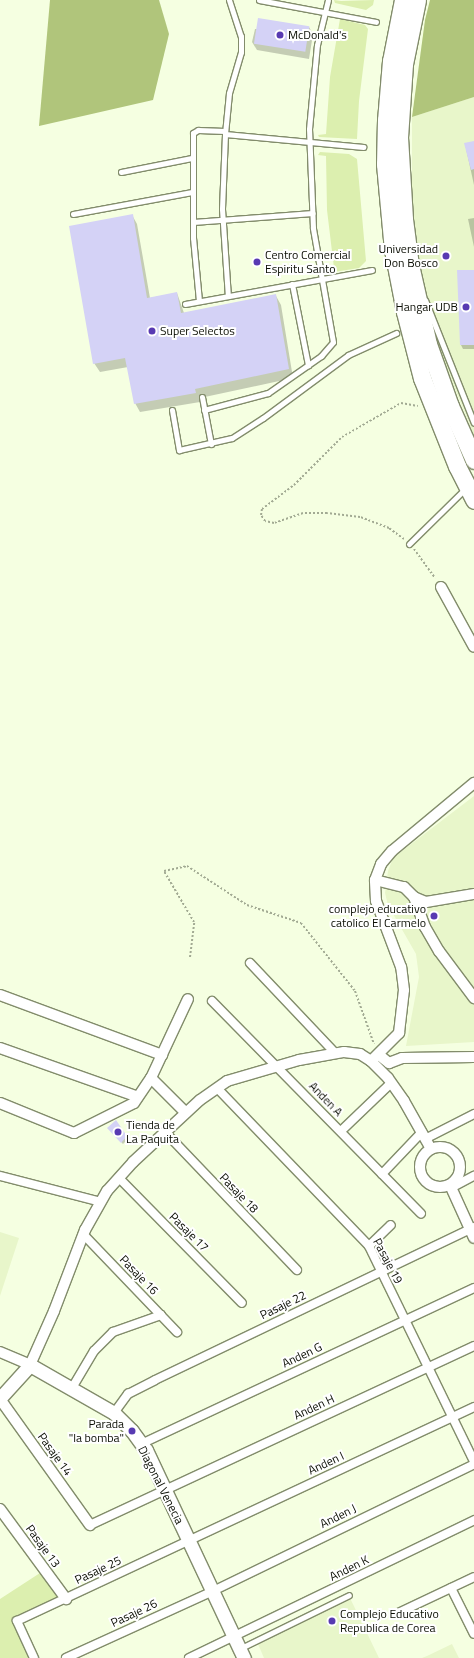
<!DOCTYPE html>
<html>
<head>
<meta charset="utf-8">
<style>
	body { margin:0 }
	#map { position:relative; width:474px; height:1658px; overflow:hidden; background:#f5ffe1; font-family:"Titillium Web",sans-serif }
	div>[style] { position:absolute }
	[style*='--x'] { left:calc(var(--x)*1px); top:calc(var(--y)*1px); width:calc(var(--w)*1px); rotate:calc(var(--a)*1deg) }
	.built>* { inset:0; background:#e8f6ca }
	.green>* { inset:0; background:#dcefaf }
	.forest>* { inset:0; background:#b0c57b }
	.shadow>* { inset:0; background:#0003 }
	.building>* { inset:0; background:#d4d2f6; transform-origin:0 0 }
	.path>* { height:2px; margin-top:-1px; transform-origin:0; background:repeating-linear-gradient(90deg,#a2aa93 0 2px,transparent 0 4px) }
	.roads { filter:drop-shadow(1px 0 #828c6b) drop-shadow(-1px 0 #828c6b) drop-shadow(0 1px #828c6b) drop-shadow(0 -1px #828c6b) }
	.service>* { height:5px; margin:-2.5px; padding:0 2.5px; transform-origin:2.5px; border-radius:2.5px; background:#fff }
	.pedestrian>* { height:8px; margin:-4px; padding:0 4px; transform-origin:4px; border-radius:4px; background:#fff }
	.minor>* { height:10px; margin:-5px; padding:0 5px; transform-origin:5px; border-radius:5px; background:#fff }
	.minor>.ring { margin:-5px; padding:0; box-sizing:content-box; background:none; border:10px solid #fff; border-radius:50% }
	.tertiary>* { height:13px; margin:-6.5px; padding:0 6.5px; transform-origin:6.5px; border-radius:6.5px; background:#fff }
	.trunk>* { height:17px; margin:-8.5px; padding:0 8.5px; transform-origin:8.5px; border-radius:8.5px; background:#fff }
	.dots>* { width:11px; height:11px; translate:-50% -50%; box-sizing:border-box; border:2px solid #fff; border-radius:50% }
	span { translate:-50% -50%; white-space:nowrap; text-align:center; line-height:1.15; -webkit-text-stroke:4px #fff; paint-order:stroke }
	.poi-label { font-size:12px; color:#0b0e04 }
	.left { translate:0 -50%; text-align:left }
	.right { translate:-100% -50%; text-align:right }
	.street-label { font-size:12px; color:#0b0e04 }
</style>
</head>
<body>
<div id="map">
	<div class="built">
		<div style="clip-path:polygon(474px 97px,474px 435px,435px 340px,422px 297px,412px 205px,412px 117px)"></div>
		<div style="clip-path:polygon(474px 796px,474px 1042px,406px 1046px,419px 977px,416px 954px,388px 905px,385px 893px,388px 871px,393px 858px)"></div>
		<div style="clip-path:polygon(0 1232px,19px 1238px,0 1296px)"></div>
		<div style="clip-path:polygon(350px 1598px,379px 1658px,264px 1658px,258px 1644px)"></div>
		<div style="clip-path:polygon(452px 1644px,459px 1658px,422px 1658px,427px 1656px)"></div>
	</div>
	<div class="green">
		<div style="clip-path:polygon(334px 0,341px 1px,374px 0,373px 5px,366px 10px,335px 3px)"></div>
		<div style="clip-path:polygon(340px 19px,365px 25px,368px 29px,359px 101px,357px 139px,319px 137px,318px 135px,326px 134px,330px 77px)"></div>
		<div style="clip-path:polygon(320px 152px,349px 154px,357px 159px,366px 261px,359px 268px,328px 273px,326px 270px,334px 268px,327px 210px,326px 156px,318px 155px)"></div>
		<div style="clip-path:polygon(40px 1573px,59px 1596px,12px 1621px,30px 1658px,0 1658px,0 1599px)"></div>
	</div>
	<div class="forest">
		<div style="clip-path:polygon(50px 0,159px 0,169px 34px,153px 100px,39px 126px)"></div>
		<div style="clip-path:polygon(430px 0,474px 0,474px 97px,412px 117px,425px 20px)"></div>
	</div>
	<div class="shadow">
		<div style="clip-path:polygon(309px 27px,313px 34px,309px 59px,257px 50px,252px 42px,255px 29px)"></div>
		<div style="clip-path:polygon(474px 142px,474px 185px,465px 144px)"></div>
		<div style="clip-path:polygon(132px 215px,137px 224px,150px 298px,177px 293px,184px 313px,276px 296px,281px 305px,293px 378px,200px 398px,200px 402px,140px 412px,135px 403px,128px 367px,100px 372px,94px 363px)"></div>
		<div style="clip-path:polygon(474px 218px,474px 247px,468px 219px)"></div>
		<div style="clip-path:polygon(458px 271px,474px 271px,474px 349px,463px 349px,461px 345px)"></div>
		<div style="clip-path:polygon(110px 1130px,126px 1136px,128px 1139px,123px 1144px)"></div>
	</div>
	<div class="building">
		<div style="left:258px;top:18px;width:52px;height:26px;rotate:9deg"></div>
		<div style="clip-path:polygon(474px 141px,474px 169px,471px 170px,464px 143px)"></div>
		<div style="clip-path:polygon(133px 214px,147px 298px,177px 292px,181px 313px,276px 294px,289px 369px,195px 389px,196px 393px,134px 404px,125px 358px,93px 364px,69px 226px)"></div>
		<div style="clip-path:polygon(457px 270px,474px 270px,474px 345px,460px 345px)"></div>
		<div style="clip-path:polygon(116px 1120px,127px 1136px,121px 1143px,107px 1128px)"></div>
	</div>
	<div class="path">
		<div style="--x:404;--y:539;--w:19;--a:-144"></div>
		<div style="--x:389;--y:528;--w:31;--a:-159"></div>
		<div style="--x:360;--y:517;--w:33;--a:-173"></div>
		<div style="--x:327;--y:513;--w:24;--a:180"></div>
		<div style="--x:303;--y:513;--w:31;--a:161"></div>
		<div style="--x:274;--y:523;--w:9;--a:-167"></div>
		<div style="--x:265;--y:521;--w:7;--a:-124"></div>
		<div style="--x:261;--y:515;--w:6;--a:-81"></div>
		<div style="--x:262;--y:509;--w:40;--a:-37"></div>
		<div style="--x:294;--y:485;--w:68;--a:-45"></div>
		<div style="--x:342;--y:437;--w:68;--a:-30"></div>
		<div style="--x:401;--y:403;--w:17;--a:10"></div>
		<div style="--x:414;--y:549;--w:36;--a:54"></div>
		<div style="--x:190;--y:957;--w:35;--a:-83"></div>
		<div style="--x:194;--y:922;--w:59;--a:-120.5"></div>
		<div style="--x:164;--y:871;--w:24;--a:-12"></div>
		<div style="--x:187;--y:866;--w:72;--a:33"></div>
		<div style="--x:247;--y:905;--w:57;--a:18.4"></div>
		<div style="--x:301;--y:923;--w:87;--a:51.5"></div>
		<div style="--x:355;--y:991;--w:56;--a:70.3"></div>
	</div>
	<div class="roads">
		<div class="service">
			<div style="--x:229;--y:0;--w:38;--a:72"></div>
			<div style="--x:241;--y:36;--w:16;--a:90"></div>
			<div style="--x:241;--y:52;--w:43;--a:106.3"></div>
			<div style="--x:229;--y:93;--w:41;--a:95.6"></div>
			<div style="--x:225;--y:134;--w:139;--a:5.4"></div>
			<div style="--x:259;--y:0;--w:119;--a:10.6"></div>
			<div style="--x:225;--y:134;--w:75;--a:92.3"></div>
			<div style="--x:222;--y:209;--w:87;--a:86.1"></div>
			<div style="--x:121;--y:172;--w:72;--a:-11.2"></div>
			<div style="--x:73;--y:214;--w:121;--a:-10.5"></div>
			<div style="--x:193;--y:222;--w:120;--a:-4.3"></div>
			<div style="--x:292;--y:284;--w:83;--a:78.8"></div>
			<div style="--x:425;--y:300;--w:132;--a:68.3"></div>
			<div style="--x:199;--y:301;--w:63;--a:-95.4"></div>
			<div style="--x:193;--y:238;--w:105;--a:-90"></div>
			<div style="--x:193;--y:133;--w:6;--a:-31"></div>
			<div style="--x:198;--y:130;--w:27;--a:2"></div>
			<div style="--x:185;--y:304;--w:190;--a:-10.3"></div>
			<div style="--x:202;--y:397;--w:48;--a:79.2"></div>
			<div style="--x:172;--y:410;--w:41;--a:80.1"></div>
			<div style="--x:179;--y:450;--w:54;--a:-12.8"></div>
			<div style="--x:232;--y:438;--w:37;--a:-33"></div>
			<div style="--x:263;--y:418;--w:106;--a:-36.5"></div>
			<div style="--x:348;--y:355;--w:53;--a:-24.6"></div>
			<div style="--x:204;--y:410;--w:66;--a:-14.9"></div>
			<div style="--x:268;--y:393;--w:65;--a:-34.9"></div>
			<div style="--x:321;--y:356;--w:18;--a:-49"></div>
			<div style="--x:333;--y:342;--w:116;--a:-100"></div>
			<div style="--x:313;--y:228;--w:99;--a:-92.3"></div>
			<div style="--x:309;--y:129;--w:84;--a:-84.6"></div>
			<div style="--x:317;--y:45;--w:46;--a:-76.3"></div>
			<div style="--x:409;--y:544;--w:78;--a:-44.5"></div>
			<div style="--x:241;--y:1648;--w:120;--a:-26.1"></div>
		</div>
		<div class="pedestrian">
			<div style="--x:250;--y:963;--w:125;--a:46.6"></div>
			<div style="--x:212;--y:1001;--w:298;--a:45.5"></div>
			<div style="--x:217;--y:1088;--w:219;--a:46.1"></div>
			<div style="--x:369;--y:1246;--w:239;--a:64"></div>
			<div style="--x:341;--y:1131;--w:69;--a:-43.8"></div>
			<div style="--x:165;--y:1132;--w:191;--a:46.3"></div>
			<div style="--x:425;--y:1139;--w:55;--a:-27"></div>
			<div style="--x:382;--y:1174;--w:58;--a:-46.4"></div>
			<div style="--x:0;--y:1176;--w:104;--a:14.4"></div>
			<div style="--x:119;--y:1178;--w:175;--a:45.5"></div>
			<div style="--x:451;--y:1188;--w:26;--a:-28"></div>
			<div style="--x:83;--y:1234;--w:136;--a:46.2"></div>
			<div style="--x:369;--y:1246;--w:30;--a:-44"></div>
			<div style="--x:72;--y:1388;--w:43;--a:-59.3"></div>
			<div style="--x:94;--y:1351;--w:27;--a:-45"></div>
			<div style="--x:113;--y:1332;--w:51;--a:-19.5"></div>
			<div style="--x:114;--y:1413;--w:24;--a:-54"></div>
			<div style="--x:128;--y:1394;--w:30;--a:-27"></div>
			<div style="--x:155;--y:1380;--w:354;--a:-25.6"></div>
			<div style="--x:141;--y:1444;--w:368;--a:-25.1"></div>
			<div style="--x:90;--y:1525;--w:424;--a:-25"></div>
			<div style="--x:451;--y:1588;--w:51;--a:63.4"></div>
			<div style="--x:398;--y:1613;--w:84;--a:-25.3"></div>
			<div style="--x:34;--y:1658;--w:41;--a:-114.7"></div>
			<div style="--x:17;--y:1621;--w:505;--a:-25.09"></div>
			<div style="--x:66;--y:1658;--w:162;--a:-24.5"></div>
			<div style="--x:213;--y:1591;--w:290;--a:-25.9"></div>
			<div style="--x:189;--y:1658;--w:317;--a:-25.8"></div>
		</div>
		<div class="minor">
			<div style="--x:441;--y:587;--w:68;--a:61.2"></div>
			<div style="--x:375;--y:880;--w:30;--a:14"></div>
			<div style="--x:404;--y:887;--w:14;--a:45"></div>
			<div style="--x:414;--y:897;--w:13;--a:23"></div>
			<div style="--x:426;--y:902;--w:49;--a:-9.5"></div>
			<div style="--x:414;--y:897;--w:32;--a:70"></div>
			<div style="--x:425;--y:927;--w:28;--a:60"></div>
			<div style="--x:439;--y:951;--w:59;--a:53.3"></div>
			<div style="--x:0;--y:995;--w:173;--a:20.3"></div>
			<div style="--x:0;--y:1048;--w:146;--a:19.5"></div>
			<div style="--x:379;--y:1055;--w:13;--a:39"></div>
			<div style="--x:389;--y:1063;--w:14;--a:-21"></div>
			<div style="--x:402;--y:1058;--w:72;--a:-0.8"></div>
			<div style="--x:371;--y:1061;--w:40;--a:-45"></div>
			<div style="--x:399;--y:1033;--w:43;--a:-83.4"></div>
			<div style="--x:404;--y:990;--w:23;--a:-97"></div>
			<div style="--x:401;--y:967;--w:71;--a:-110.7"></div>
			<div style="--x:376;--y:901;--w:21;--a:-93"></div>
			<div style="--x:375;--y:880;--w:17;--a:-69"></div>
			<div style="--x:381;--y:864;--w:17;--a:-50"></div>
			<div style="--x:392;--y:851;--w:107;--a:-39.7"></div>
			<div style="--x:151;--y:1078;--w:49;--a:45"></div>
			<div style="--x:0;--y:1103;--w:80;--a:22.1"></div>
			<div style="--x:74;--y:1133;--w:67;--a:-26.6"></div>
			<div style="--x:134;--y:1103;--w:30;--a:-56"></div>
			<div style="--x:151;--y:1078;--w:87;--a:-64.9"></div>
			<div class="ring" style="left:420px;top:1147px;width:30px;height:30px"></div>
			<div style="--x:450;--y:1185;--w:58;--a:65.6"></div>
			<div style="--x:0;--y:1352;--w:33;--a:23"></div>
			<div style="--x:30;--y:1365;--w:59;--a:-66"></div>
			<div style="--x:54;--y:1311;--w:87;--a:-69.1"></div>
			<div style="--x:85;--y:1230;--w:45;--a:-60.6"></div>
			<div style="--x:107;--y:1191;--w:39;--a:-48"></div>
			<div style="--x:133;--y:1162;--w:91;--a:-42.8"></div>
			<div style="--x:200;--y:1100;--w:33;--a:-35"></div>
			<div style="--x:227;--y:1081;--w:75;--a:-16.3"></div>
			<div style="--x:299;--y:1060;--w:46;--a:-10.1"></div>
			<div style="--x:344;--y:1052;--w:16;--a:7"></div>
			<div style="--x:360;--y:1054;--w:13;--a:32"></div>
			<div style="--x:371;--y:1061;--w:24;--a:45"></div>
			<div style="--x:388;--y:1078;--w:28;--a:55"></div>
			<div style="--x:404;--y:1101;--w:55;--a:60.6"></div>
			<div style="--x:0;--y:1399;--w:155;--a:54.5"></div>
			<div style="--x:0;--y:1509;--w:112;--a:53.7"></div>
		</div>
		<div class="tertiary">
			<div style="--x:0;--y:1398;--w:45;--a:-47.7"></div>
			<div style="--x:30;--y:1365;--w:97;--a:29.7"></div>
			<div style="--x:114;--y:1413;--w:25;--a:45"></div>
			<div style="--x:132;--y:1431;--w:24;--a:54"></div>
			<div style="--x:146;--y:1450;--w:230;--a:64.8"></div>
		</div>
		<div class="trunk">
			<div style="--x:403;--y:0;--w:62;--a:101.1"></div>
			<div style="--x:391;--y:61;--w:59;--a:94.8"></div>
			<div style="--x:386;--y:120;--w:44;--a:91.3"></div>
			<div style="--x:385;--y:164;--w:86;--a:84.7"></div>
			<div style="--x:393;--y:250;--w:63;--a:79"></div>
			<div style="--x:405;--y:312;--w:68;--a:75.6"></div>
			<div style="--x:422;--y:378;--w:95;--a:68.3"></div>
			<div style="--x:457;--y:466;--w:38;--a:63"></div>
			<div style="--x:417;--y:0;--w:65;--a:101.5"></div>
			<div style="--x:404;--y:64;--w:73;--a:93.9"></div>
			<div style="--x:399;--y:137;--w:82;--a:86.5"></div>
			<div style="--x:404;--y:219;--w:46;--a:82.6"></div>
			<div style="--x:410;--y:265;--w:81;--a:77.2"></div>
			<div style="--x:428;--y:344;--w:66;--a:70.5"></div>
			<div style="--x:450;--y:406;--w:59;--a:66"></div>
		</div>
	</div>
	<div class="dots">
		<div style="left:280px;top:35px;background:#583ab2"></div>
		<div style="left:446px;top:256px;background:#583ab2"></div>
		<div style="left:257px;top:262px;background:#583ab2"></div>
		<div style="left:466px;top:307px;background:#583ab2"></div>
		<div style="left:152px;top:331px;background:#583ab2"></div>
		<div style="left:434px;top:916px;background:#583ab2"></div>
		<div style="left:118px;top:1132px;background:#583ab2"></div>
		<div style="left:132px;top:1431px;background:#583ab2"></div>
		<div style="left:332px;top:1621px;background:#583ab2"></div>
	</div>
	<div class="poi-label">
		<span class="left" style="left:288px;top:35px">McDonald's</span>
		<span class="right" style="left:438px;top:256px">Universidad<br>Don Bosco</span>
		<span class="left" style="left:265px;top:262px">Centro Comercial<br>Espiritu Santo</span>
		<span class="right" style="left:458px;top:307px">Hangar UDB</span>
		<span class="left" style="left:160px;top:331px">Super Selectos</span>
		<span class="right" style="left:426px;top:916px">complejo educativo<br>catolico El Carmelo</span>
		<span class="left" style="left:126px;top:1132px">Tienda de<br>La Paquita</span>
		<span class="right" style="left:124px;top:1431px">Parada<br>"la bomba"</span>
		<span class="left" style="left:340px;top:1621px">Complejo Educativo<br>Republica de Corea</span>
	</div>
	<div class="street-label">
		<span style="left:326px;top:1099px;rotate:46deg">Anden A</span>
		<span style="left:239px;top:1193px;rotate:46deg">Pasaje 18</span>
		<span style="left:189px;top:1232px;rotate:45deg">Pasaje 17</span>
		<span style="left:388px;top:1261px;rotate:62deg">Pasaje 19</span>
		<span style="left:139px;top:1275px;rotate:46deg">Pasaje 16</span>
		<span style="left:283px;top:1305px;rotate:-26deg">Pasaje 22</span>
		<span style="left:302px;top:1355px;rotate:-25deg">Anden G</span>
		<span style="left:314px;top:1407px;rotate:-25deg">Anden H</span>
		<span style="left:55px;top:1454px;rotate:54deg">Pasaje 14</span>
		<span style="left:326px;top:1463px;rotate:-25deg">Anden I</span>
		<span style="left:161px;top:1485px;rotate:63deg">Diagonal Venecia</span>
		<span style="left:338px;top:1516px;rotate:-26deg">Anden J</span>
		<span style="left:43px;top:1546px;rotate:54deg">Pasaje 13</span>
		<span style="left:349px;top:1568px;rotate:-26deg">Anden K</span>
		<span style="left:98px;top:1570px;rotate:-25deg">Pasaje 25</span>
		<span style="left:134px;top:1613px;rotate:-25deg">Pasaje 26</span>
	</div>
</div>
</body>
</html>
